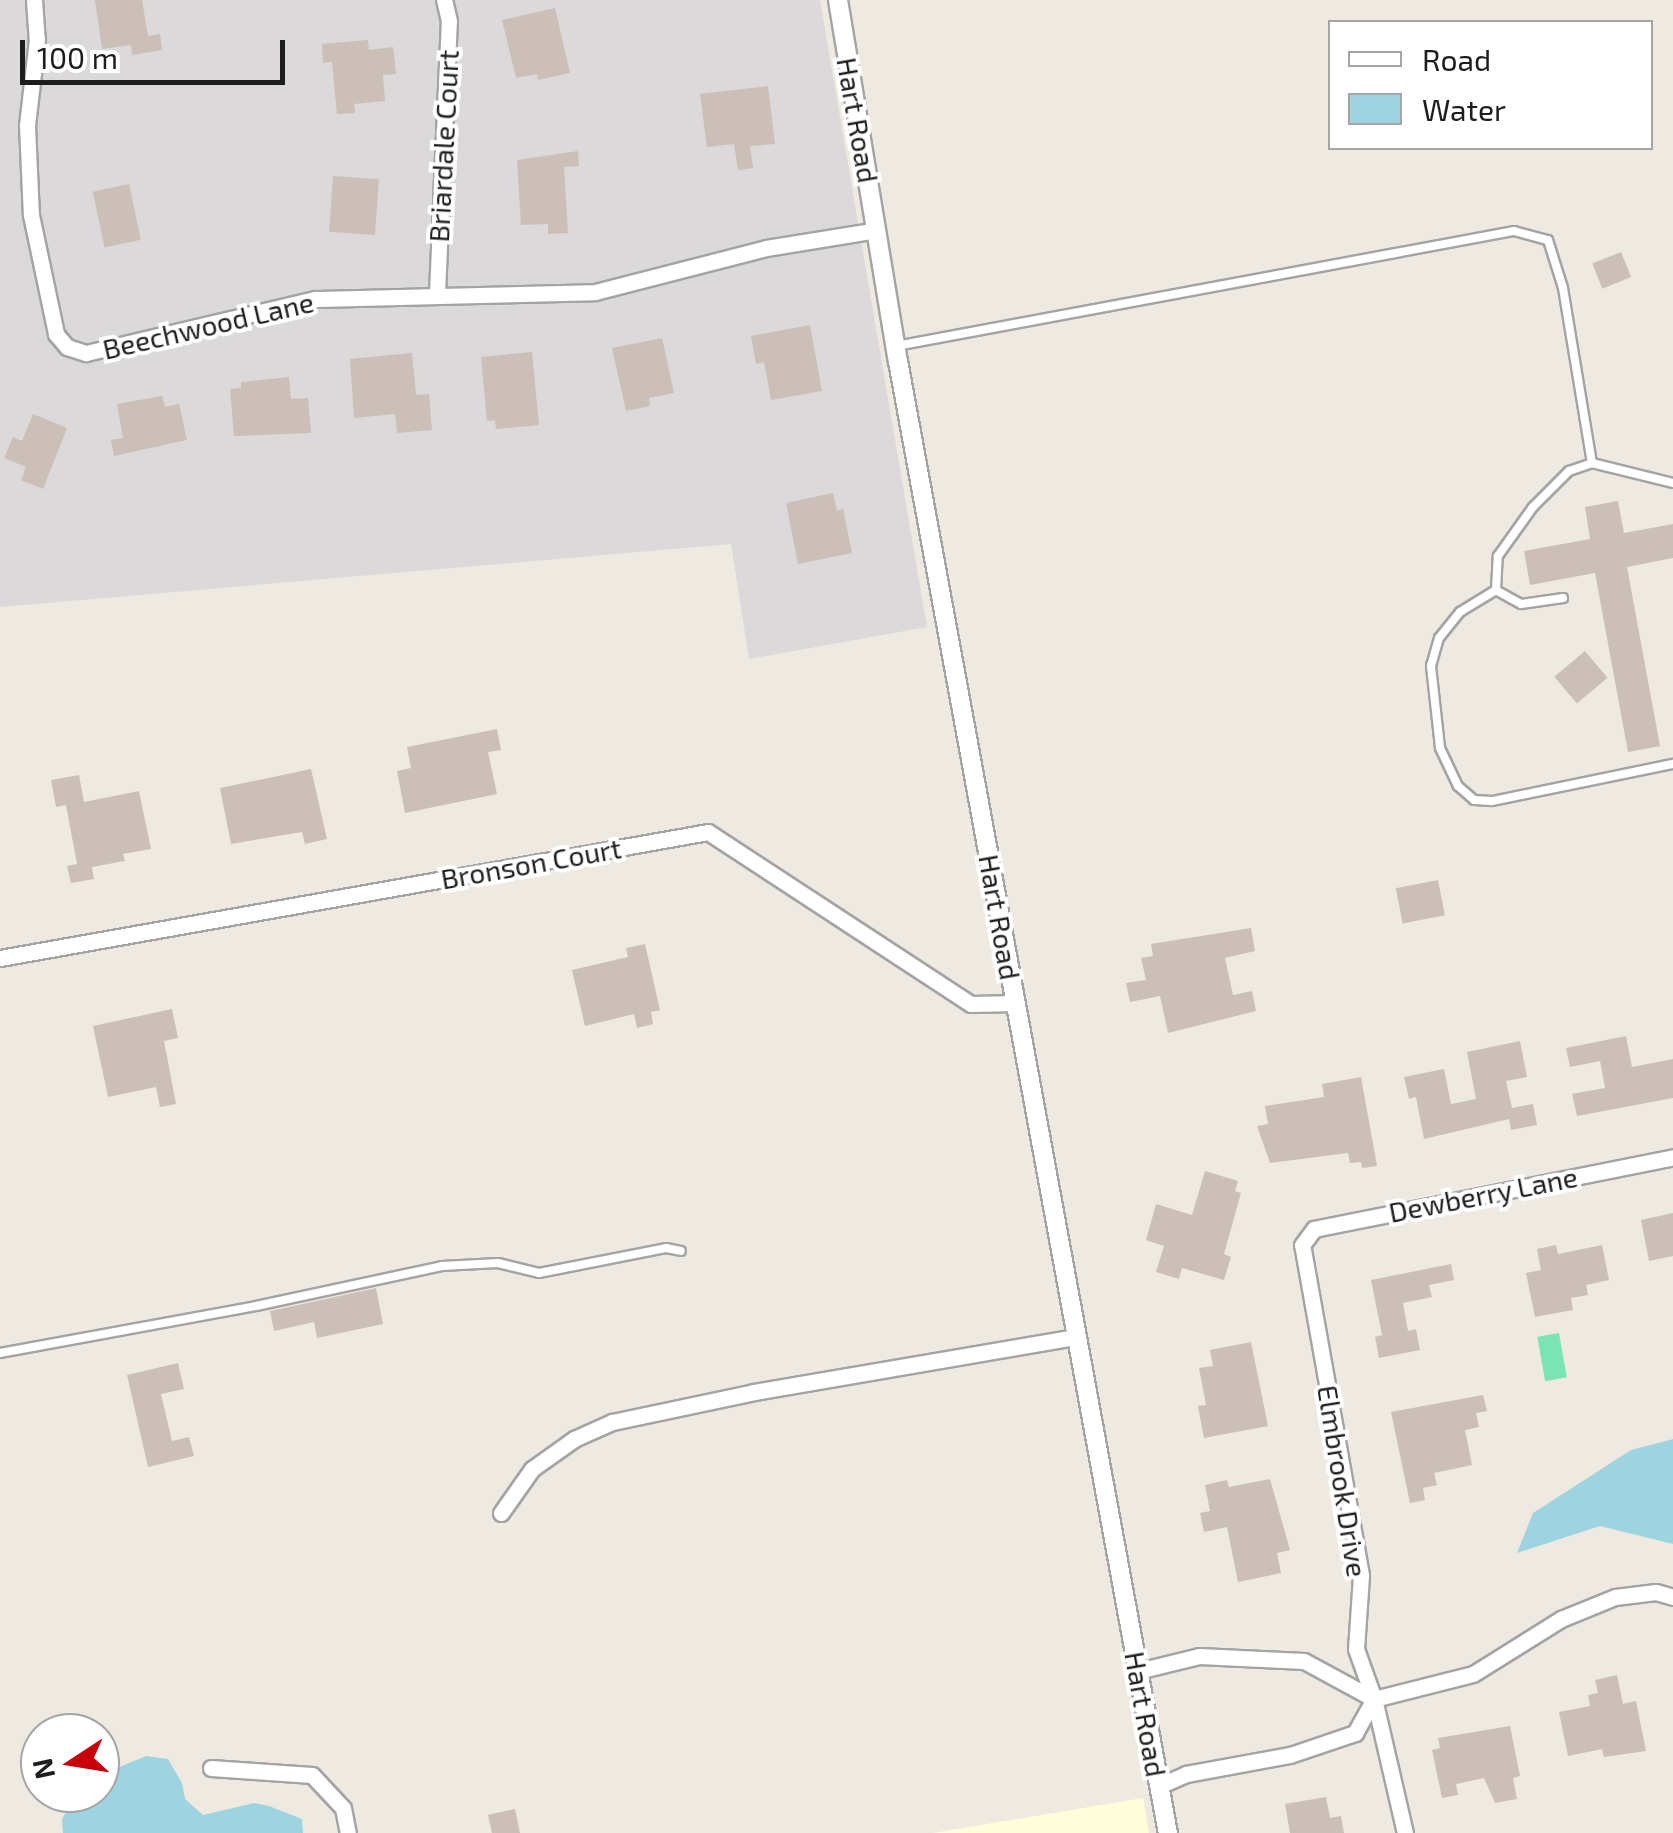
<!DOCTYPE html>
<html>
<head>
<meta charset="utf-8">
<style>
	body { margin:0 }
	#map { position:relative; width:1673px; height:1833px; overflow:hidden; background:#efeae1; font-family:"Exo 2",sans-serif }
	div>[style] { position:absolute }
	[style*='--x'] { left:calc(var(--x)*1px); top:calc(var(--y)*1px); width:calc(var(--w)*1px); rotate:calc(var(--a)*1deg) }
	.residential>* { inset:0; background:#dbd9d9 }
	.education>* { inset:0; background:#fffdda }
	.pitch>* { inset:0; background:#7ae4b5; transform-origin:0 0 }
	.water>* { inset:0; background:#9ed4e0 }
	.building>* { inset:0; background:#cbbfb7; transform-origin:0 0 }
	.roads { filter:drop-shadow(2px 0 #a4a4a4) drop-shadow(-2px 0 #a4a4a4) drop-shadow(0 2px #a4a4a4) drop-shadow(0 -2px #a4a4a4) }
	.service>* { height:8px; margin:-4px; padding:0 4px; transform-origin:4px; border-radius:4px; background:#fff }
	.minor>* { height:15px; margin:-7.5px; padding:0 7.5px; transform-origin:7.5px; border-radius:7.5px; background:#fff }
	.tertiary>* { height:18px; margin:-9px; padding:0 9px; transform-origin:9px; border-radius:9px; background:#fff }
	span { translate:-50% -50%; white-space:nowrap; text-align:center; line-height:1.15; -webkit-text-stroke:8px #fff; paint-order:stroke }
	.street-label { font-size:28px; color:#1d1d1d }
	.legend { position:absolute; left:1328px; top:20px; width:325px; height:130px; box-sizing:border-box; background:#fff; border:2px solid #a5a5a5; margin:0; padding:12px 18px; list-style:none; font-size:30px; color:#1d1d1d }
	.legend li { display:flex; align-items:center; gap:20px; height:50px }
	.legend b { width:50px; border:2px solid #a5a5a5 }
	.north { position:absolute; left:20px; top:1713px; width:100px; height:100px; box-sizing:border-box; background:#fff; border:2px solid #a5a5a5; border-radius:50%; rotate:258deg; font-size:28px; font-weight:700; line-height:40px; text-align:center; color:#1d1d1d }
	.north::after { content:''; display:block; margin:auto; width:35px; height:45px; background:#c9000a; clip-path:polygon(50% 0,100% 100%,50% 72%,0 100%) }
	.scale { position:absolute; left:20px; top:40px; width:265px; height:45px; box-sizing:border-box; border:5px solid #1d1d1d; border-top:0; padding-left:12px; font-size:30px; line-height:35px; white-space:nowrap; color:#1d1d1d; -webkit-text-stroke:8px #fff; paint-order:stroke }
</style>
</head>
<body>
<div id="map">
	<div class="residential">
		<div style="clip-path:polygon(0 0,820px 0,927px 627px,749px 659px,731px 544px,0 607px)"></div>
	</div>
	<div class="education">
		<div style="clip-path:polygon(1143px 1798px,1149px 1833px,933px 1833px)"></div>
	</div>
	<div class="pitch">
		<div style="left:1559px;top:1333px;width:45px;height:22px;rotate:80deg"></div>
	</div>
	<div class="water">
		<div style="clip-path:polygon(1673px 1439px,1673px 1544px,1600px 1526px,1517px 1553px,1533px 1513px,1631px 1450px)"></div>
		<div style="clip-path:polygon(146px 1756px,168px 1759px,182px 1783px,185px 1799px,203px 1815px,254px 1803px,269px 1806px,302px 1819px,303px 1833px,63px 1833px,62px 1819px,77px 1793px,100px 1793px,100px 1775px)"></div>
	</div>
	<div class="building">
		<div style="clip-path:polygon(95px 0,142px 0,148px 36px,160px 34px,162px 50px,132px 55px,131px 45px,102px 49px)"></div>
		<div style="clip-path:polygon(555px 8px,570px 73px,538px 80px,537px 74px,516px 78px,502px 20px)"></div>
		<div style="clip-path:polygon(368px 40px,369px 50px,393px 47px,396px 74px,383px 75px,385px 101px,354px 104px,355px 113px,337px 114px,332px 62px,323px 63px,322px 44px)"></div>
		<div style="clip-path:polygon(768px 86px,775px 144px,750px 146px,753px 168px,738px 170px,734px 144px,707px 147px,700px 94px)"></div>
		<div style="clip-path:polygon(578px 151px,579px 166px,564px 167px,568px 233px,548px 234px,548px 224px,521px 225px,517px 160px)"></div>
		<div style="left:333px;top:176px;width:46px;height:56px;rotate:4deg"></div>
		<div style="left:129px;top:184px;width:57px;height:37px;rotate:78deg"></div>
		<div style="left:1621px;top:252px;width:27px;height:31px;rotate:68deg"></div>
		<div style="clip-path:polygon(810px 325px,822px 391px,771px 400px,764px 362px,756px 364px,751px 336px)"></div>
		<div style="clip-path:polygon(662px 338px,674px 393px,649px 398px,650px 406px,626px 411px,612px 348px)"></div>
		<div style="clip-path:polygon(532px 352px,539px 425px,496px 429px,495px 420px,487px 421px,481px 357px)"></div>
		<div style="clip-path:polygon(412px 353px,416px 395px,429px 394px,432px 430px,397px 433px,395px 414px,354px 418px,350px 359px)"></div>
		<div style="clip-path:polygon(289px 377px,291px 399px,308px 398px,311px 433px,234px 436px,230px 389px,241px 388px,241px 382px)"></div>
		<div style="clip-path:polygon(162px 396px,165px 407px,179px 404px,187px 440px,114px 456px,111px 440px,123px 438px,117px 404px)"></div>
		<div style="clip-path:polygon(33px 414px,67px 428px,43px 489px,21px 480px,26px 467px,4px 458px,13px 437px,22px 441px)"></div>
		<div style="clip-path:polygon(833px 493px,837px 511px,843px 509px,852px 553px,798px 564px,786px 503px)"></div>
		<div style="clip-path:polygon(1618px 501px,1624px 533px,1673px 524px,1673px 558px,1627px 567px,1660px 746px,1628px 752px,1595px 573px,1530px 585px,1524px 551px,1590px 539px,1585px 507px)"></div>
		<div style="left:1585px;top:651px;width:35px;height:40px;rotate:50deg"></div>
		<div style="clip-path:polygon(497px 729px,501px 750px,488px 752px,497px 794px,405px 813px,397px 771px,411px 768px,407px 747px)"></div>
		<div style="clip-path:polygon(311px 769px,327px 839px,305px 844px,302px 832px,231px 844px,220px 788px)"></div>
		<div style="clip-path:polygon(79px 775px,84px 802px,139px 791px,151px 849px,123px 854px,125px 861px,92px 867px,94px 879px,71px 883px,67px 866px,77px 864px,66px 805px,56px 807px,51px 780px)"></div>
		<div style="left:1438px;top:880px;width:36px;height:43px;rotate:79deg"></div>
		<div style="clip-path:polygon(1251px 928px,1255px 951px,1225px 958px,1233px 995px,1252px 991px,1256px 1011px,1168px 1033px,1160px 996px,1130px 1002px,1126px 983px,1146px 980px,1141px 958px,1153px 956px,1151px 944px)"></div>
		<div style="clip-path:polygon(645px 944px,660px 1010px,651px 1012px,653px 1024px,637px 1028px,634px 1014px,585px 1026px,572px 970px,628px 957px,626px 948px)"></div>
		<div style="clip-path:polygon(172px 1009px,178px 1038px,164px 1041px,176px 1104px,160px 1107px,156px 1087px,108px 1097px,93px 1026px)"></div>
		<div style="clip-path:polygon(1626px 1036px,1632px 1067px,1673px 1059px,1673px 1098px,1577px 1116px,1572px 1094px,1605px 1088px,1600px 1061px,1570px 1067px,1566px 1048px)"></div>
		<div style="clip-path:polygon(1520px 1041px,1527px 1077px,1506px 1081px,1512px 1108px,1533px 1104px,1537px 1125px,1511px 1130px,1509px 1119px,1424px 1139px,1416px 1097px,1409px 1099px,1404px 1077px,1444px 1069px,1451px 1104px,1476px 1099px,1467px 1052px)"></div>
		<div style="clip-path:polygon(1361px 1077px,1377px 1166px,1362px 1168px,1361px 1162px,1350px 1163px,1348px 1153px,1270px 1163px,1257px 1126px,1268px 1124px,1265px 1106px,1324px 1097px,1322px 1084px)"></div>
		<div style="clip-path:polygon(1205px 1171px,1238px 1181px,1235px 1191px,1241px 1193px,1224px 1254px,1231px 1257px,1224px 1280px,1182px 1268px,1179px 1279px,1156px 1272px,1164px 1246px,1146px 1240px,1156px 1204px,1192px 1215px)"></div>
		<div style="clip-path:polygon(1673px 1213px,1673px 1256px,1649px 1261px,1641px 1220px)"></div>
		<div style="clip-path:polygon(1556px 1245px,1558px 1254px,1602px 1245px,1609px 1280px,1586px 1285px,1588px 1295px,1571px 1298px,1573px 1310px,1535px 1317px,1526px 1273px,1541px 1270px,1537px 1249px)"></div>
		<div style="clip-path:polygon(1451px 1264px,1454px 1280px,1429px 1285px,1432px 1297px,1403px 1303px,1408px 1331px,1416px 1329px,1420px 1350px,1379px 1358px,1375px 1337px,1382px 1335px,1371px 1280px)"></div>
		<div style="clip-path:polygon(376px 1288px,383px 1324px,317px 1338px,314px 1322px,274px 1331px,270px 1311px)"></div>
		<div style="clip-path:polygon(1251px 1342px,1268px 1426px,1204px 1438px,1198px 1406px,1206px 1405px,1199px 1368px,1213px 1366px,1210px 1350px)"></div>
		<div style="clip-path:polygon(178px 1363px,184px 1389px,161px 1394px,172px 1441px,189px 1437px,194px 1456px,148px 1467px,127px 1375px)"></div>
		<div style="clip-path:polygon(1483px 1395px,1487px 1411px,1476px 1413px,1479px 1427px,1465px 1430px,1472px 1465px,1434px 1473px,1437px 1485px,1423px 1488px,1425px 1500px,1410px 1503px,1391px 1412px)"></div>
		<div style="clip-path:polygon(1270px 1479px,1290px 1550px,1277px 1553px,1281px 1573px,1238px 1582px,1227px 1527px,1204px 1532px,1200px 1513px,1210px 1511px,1205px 1485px,1227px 1480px,1229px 1487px)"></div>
		<div style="clip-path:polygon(1617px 1675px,1623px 1704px,1636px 1701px,1646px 1751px,1604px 1757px,1602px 1749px,1568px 1756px,1559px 1712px,1590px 1706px,1588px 1695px,1598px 1693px,1595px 1680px)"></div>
		<div style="clip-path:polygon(1510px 1726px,1520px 1776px,1513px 1778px,1517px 1799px,1495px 1803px,1484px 1778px,1456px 1784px,1458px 1795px,1442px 1798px,1432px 1750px,1440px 1748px,1438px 1738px)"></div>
		<div style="clip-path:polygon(1326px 1797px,1330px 1818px,1341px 1816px,1344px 1833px,1290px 1833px,1285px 1804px)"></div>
		<div style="clip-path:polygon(515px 1809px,520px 1833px,492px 1833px,488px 1815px)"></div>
	</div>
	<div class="roads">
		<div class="service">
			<div style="--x:896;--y:346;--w:629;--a:-10.54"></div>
			<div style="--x:1514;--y:231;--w:35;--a:15"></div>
			<div style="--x:1548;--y:240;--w:50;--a:72.6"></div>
			<div style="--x:1563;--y:288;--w:177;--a:80.6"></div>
			<div style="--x:1496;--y:590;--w:42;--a:148.6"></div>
			<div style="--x:1460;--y:612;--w:33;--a:129"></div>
			<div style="--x:1439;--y:638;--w:29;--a:106"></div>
			<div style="--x:1431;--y:666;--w:82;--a:83.7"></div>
			<div style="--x:1440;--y:748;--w:42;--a:64.7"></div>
			<div style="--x:1458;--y:786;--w:21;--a:41"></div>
			<div style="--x:1474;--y:800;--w:18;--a:3"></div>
			<div style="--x:1492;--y:801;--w:185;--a:-11.6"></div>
			<div style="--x:1563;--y:598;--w:42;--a:171.9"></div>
			<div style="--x:1521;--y:604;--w:29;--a:-151"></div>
			<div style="--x:1496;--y:590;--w:34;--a:-87"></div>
			<div style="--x:1498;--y:556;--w:60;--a:-54.5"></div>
			<div style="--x:1533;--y:507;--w:51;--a:-45"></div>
			<div style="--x:1569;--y:471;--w:24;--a:-19"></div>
			<div style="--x:1592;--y:463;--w:83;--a:13.9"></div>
			<div style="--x:0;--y:1353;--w:260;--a:-10.4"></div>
			<div style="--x:256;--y:1306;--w:190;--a:-12.1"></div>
			<div style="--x:442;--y:1266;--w:56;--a:-3.1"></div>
			<div style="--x:498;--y:1263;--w:42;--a:13.7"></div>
			<div style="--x:539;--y:1273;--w:129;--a:-11.1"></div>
			<div style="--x:666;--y:1248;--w:15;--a:11"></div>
		</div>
		<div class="minor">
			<div style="--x:34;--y:0;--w:39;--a:86"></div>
			<div style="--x:37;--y:39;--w:87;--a:96.6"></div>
			<div style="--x:27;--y:125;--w:90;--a:87.5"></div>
			<div style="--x:31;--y:215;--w:122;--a:78.1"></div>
			<div style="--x:56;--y:334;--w:17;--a:50"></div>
			<div style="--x:67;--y:347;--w:20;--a:18"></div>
			<div style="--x:86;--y:353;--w:235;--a:-13.3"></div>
			<div style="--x:315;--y:299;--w:280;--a:-1.4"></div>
			<div style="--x:595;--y:292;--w:177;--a:-14.4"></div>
			<div style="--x:766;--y:248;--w:112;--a:-9.2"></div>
			<div style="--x:437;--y:293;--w:272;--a:-87.5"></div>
			<div style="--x:449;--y:21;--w:22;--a:-103"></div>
			<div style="--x:0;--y:958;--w:719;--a:-10.09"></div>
			<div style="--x:708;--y:832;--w:314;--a:33.2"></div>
			<div style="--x:971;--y:1004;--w:45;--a:-1.3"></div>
			<div style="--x:501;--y:1513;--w:54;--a:-54.8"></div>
			<div style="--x:532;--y:1469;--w:52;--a:-35.5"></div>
			<div style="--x:574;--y:1439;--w:42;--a:-24.1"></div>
			<div style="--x:612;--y:1422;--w:145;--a:-11.9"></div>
			<div style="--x:754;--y:1392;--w:328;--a:-9.7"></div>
			<div style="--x:1138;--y:1671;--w:63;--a:-13.8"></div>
			<div style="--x:1199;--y:1656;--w:105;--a:2.7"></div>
			<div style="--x:1304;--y:1661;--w:80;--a:28.5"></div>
			<div style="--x:211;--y:1768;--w:101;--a:4"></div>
			<div style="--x:312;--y:1775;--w:45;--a:46.8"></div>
			<div style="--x:343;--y:1808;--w:25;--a:79"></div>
			<div style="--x:1159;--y:1786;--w:30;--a:-24"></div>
			<div style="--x:1186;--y:1774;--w:106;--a:-10.4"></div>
			<div style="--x:1290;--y:1755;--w:69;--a:-18.7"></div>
			<div style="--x:1355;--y:1733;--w:39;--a:-61"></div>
			<div style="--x:1374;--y:1699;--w:102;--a:-14.2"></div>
			<div style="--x:1473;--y:1674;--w:104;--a:-32"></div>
			<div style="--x:1561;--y:1619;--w:58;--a:-22.2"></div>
			<div style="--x:1615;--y:1597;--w:41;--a:-7"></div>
			<div style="--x:1656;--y:1592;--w:18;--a:16"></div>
			<div style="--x:1405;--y:1833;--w:138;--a:-103"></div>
			<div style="--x:1374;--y:1699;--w:53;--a:-109.8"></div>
			<div style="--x:1356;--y:1649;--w:74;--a:-86.1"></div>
			<div style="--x:1361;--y:1575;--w:335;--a:-100.1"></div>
			<div style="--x:1302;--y:1245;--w:20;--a:-53"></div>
			<div style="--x:1314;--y:1229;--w:366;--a:-11.3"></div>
		</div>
		<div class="tertiary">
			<div style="--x:838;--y:0;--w:366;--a:80.6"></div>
			<div style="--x:898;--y:361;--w:1497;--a:79.61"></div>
		</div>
	</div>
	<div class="street-label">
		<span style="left:858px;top:120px;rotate:80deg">Hart Road</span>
		<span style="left:443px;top:146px;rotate:-87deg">Briardale Court</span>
		<span style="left:208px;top:325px;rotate:-13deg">Beechwood Lane</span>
		<span style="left:531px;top:863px;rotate:-10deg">Bronson Court</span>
		<span style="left:1000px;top:917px;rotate:80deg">Hart Road</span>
		<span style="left:1483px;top:1194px;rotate:-11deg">Dewberry Lane</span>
		<span style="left:1343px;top:1481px;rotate:81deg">Elmbrook Drive</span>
		<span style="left:1146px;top:1714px;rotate:80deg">Hart Road</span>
	</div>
	<ul class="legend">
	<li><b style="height:12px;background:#fff"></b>Road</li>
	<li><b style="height:28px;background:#9ed4e0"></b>Water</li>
	</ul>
	<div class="north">N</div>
	<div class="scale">100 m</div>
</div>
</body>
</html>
